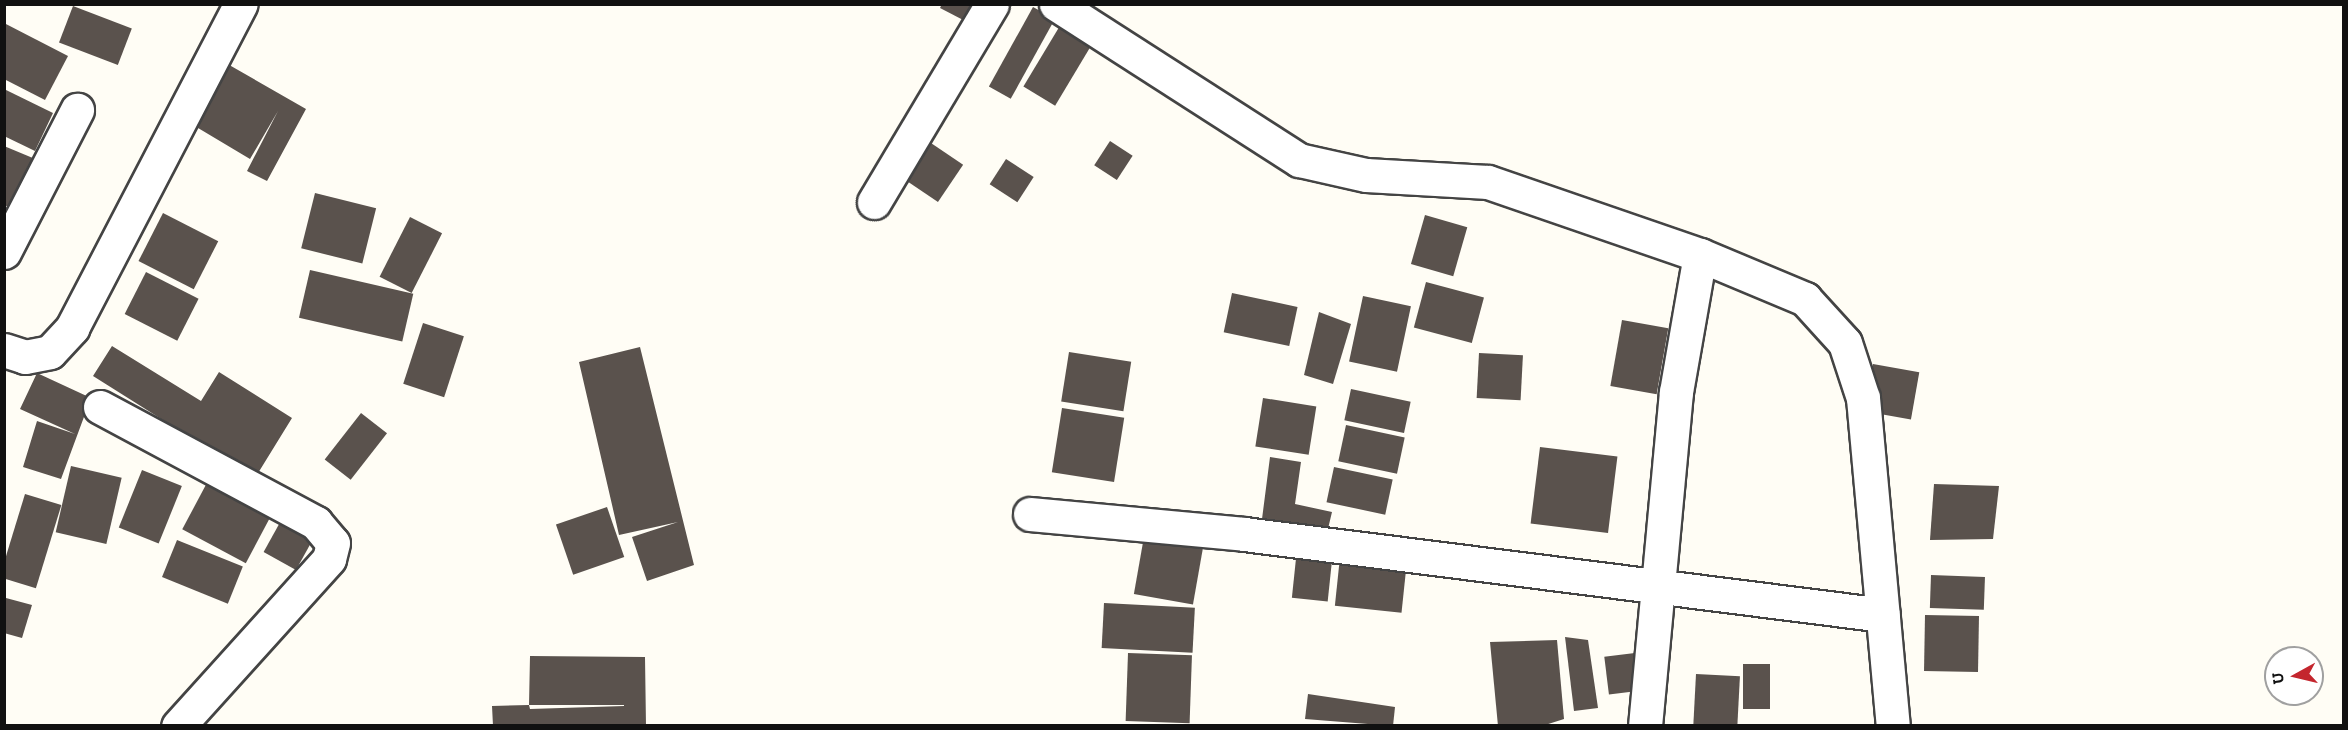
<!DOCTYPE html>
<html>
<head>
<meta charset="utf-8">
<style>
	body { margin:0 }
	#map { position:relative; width:2348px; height:730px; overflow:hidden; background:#fffdf5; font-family:"Zilla Slab",serif }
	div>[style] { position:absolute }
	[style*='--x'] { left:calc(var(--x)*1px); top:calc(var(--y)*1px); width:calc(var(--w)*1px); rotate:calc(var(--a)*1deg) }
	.building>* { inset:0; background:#5a524d; transform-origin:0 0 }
	.roads { filter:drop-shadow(2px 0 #444) drop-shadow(-2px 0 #444) drop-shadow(0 2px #444) drop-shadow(0 -2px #444) }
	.minor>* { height:33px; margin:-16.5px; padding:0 16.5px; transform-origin:16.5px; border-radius:16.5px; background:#fff }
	span { translate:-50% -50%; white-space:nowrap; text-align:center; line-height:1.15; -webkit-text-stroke:6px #fff; paint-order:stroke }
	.frame { position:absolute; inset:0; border:6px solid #111; pointer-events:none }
	.north { position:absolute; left:2264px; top:646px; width:60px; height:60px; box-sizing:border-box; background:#fff; border:2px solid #a0a0a0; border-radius:50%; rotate:262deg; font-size:16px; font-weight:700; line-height:24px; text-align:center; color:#111 }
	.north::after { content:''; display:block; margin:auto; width:21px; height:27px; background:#c4262e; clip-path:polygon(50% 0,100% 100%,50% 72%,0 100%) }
</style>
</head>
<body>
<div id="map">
	<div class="building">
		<div style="clip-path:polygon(942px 4px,978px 4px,969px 23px,940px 8px)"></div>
		<div style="left:73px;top:6px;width:63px;height:39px;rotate:21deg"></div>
		<div style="left:1033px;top:7px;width:25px;height:91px;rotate:29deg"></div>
		<div style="clip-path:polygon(4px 23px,68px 56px,45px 100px,4px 79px)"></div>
		<div style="left:1061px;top:24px;width:37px;height:73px;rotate:31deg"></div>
		<div style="clip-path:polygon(224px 62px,306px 109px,267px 181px,247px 171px,278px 111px,250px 159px,188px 122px)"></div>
		<div style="clip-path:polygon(4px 89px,53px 113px,35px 151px,4px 136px)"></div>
		<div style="left:925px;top:139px;width:46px;height:45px;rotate:34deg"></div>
		<div style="left:1110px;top:141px;width:27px;height:29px;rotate:33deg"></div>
		<div style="clip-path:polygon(4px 146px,40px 161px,19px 211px,4px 205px)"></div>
		<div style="left:1006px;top:159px;width:33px;height:30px;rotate:33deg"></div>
		<div style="left:315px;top:193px;width:63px;height:57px;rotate:14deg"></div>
		<div style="left:163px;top:213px;width:62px;height:54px;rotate:27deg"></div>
		<div style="left:1425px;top:215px;width:44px;height:51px;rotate:16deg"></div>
		<div style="left:410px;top:217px;width:36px;height:67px;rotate:27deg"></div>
		<div style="left:310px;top:270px;width:106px;height:49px;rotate:13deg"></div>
		<div style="left:146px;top:272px;width:59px;height:47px;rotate:27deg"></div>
		<div style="left:1426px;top:282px;width:60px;height:47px;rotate:15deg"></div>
		<div style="left:1232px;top:293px;width:67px;height:40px;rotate:12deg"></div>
		<div style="left:1363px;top:296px;width:49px;height:67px;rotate:12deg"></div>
		<div style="clip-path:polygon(1319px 312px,1351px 324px,1333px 384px,1304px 375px)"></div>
		<div style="left:1622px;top:320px;width:47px;height:67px;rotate:10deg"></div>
		<div style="left:423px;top:323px;width:43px;height:64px;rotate:18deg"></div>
		<div style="clip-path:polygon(112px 346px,201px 401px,219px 372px,292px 418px,255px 478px,93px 376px)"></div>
		<div style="clip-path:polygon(640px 347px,694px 565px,647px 581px,632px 537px,678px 522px,619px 535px,579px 362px)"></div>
		<div style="left:1069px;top:352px;width:63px;height:50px;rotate:9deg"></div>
		<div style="left:1479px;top:353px;width:44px;height:45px;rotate:3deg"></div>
		<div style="left:1873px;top:364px;width:47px;height:48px;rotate:10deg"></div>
		<div style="clip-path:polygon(37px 373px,91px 398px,61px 479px,23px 467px,37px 421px,75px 434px,20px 409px)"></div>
		<div style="left:1351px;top:389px;width:61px;height:32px;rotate:12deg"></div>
		<div style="left:1263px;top:398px;width:54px;height:49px;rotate:9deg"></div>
		<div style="left:1062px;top:408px;width:63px;height:65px;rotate:9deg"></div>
		<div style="left:361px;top:413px;width:33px;height:59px;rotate:38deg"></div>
		<div style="left:1346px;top:425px;width:60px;height:37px;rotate:12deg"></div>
		<div style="left:1540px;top:447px;width:78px;height:77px;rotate:7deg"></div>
		<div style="clip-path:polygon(1270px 457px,1301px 462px,1295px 504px,1332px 512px,1327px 533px,1262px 519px)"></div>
		<div style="left:71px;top:466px;width:52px;height:68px;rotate:13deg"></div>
		<div style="left:1334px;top:467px;width:60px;height:36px;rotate:12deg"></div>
		<div style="left:142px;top:470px;width:43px;height:62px;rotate:22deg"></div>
		<div style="left:209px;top:479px;width:72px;height:57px;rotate:28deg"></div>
		<div style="clip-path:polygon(1934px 484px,1999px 486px,1993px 539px,1930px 540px)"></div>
		<div style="left:25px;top:494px;width:38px;height:87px;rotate:17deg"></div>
		<div style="left:607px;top:507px;width:53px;height:54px;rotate:71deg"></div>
		<div style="left:283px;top:517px;width:37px;height:40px;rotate:29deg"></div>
		<div style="left:1145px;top:531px;width:60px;height:64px;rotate:10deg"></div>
		<div style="left:177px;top:540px;width:71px;height:40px;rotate:22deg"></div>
		<div style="left:1297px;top:549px;width:36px;height:49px;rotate:6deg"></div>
		<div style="left:1340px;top:557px;width:67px;height:49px;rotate:6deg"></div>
		<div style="left:1931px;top:575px;width:54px;height:33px;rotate:2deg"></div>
		<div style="clip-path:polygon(6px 598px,32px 605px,22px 638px,4px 633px)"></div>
		<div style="left:1104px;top:603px;width:91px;height:45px;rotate:3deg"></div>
		<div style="left:1925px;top:615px;width:54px;height:56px;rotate:1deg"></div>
		<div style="clip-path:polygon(1565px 637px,1588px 640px,1598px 708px,1574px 711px)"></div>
		<div style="clip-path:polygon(1557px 640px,1564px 719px,1542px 726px,1498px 726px,1490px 642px)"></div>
		<div style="left:1643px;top:652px;width:38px;height:39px;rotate:83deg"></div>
		<div style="left:1128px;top:653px;width:64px;height:68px;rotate:2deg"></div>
		<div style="clip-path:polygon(evenodd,530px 656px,645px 657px,646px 726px,493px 726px,492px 706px,529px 705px,530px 656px,529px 705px,624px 705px,624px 706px,530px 709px,529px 705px)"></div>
		<div style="left:1743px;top:664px;width:27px;height:45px"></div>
		<div style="left:1696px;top:674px;width:44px;height:52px;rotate:3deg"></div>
		<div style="clip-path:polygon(1308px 694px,1395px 707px,1393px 726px,1305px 719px)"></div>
	</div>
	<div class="roads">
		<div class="minor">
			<div style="--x:1056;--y:4;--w:289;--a:32.7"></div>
			<div style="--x:1299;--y:160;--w:69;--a:12.6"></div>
			<div style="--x:1366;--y:175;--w:122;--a:3.3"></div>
			<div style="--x:1488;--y:182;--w:224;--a:19"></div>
			<div style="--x:1700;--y:255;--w:114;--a:22.7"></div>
			<div style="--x:1805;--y:299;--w:59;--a:47.7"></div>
			<div style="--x:1845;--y:343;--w:58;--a:71.9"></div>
			<div style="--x:1863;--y:398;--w:329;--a:84.8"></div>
			<div style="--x:874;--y:202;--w:230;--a:-59.2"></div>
			<div style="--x:4;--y:252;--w:160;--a:-62.8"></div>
			<div style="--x:4;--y:350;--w:22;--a:18"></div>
			<div style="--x:25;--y:357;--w:25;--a:-11"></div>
			<div style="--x:50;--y:352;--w:33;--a:-47"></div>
			<div style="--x:72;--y:328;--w:365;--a:-62.5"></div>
			<div style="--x:100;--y:407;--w:245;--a:28.2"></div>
			<div style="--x:316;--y:523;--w:26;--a:50"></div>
			<div style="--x:333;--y:543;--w:16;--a:104"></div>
			<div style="--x:329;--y:559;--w:225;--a:132.1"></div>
			<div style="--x:1030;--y:514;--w:215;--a:5.3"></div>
			<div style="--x:1244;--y:534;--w:644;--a:7.22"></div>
			<div style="--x:1645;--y:726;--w:335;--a:-84.7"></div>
			<div style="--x:1676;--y:392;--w:139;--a:-80.1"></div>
		</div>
	</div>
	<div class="frame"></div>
	<div class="north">U</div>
</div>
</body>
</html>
